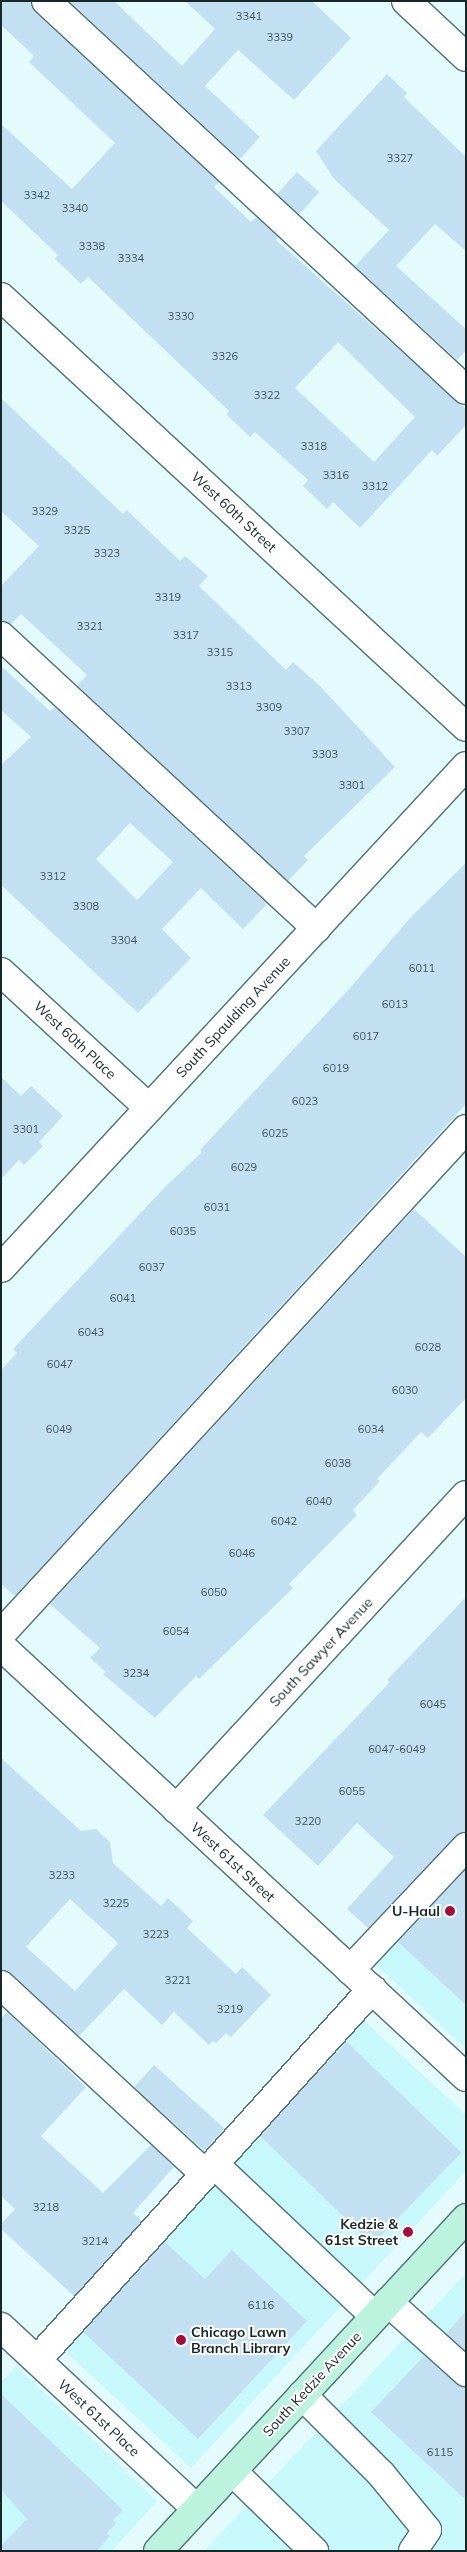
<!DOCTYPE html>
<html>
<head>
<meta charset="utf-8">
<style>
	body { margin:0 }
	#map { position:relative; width:467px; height:2552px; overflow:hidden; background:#e4fbfd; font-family:Mulish,sans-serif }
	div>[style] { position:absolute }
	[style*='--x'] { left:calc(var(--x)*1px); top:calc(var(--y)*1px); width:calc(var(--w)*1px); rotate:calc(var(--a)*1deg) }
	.built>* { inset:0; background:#c7f9fc }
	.building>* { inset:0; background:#c3e0f3; transform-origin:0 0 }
	.roads { filter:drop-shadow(1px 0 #4f7375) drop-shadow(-1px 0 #4f7375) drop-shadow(0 1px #4f7375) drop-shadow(0 -1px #4f7375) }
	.minor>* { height:28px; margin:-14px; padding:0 14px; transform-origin:14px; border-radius:14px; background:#fff }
	.major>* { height:28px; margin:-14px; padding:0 14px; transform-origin:14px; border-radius:14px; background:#bcf3de }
	.dots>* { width:14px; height:14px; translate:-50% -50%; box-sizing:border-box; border:2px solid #fff; border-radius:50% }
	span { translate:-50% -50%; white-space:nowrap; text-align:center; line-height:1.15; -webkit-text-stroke:4px #fff; paint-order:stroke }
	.number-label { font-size:11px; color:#43555b }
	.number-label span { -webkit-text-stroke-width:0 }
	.street-label { font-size:14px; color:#182728 }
	.poi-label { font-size:14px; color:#182728; font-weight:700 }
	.right { translate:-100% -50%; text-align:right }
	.left { translate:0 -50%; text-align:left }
	.frame { position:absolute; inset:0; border:2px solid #182728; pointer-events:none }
</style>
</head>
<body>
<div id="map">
	<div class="built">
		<div style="clip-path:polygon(466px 1847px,466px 2049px,366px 1955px)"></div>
		<div style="clip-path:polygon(353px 2010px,466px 2115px,466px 2171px,191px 2468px,54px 2341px)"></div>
		<div style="clip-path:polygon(466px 2273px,466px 2551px,204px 2551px)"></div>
		<div style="clip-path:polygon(16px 2366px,157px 2501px,112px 2551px,1px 2551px,1px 2382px)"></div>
	</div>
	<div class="building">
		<div style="clip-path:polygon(evenodd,1px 1px,31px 1px,35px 12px,219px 182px,214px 187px,251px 222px,256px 217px,278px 237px,276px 240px,466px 409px,466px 425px,437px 456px,432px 450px,360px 528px,333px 502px,327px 509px,303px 486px,308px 480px,255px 432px,250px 437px,226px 414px,229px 411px,88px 277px,81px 284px,70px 273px,55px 259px,58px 255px,1px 201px,1px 124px,72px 189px,115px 143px,29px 62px,34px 56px,1px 25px,1px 1px,338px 342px,415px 417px,374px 462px,295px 388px,338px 342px)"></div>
		<div style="clip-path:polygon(69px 1px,114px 1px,182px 66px,215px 29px,185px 1px,312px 1px,351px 38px,294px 100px,238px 50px,205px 86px,260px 137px,240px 159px)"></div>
		<div style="clip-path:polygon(387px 74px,407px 93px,404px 97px,466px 157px,466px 251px,435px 224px,396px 266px,466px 329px,466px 351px,457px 360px,355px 266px,389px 230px,334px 179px,316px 151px)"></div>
		<div style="left:297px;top:172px;width:30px;height:30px;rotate:42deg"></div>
		<div style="clip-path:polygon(1px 398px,123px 514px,127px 510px,180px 561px,185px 556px,208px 576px,199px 586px,286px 670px,293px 662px,320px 686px,395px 767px,304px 856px,308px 860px,288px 881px,77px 685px,87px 675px,21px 614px,11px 624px,1px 621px,1px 586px,39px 546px,1px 511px)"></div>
		<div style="clip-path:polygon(evenodd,1px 666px,50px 711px,55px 707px,267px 904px,243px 929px,201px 888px,162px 929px,191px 958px,138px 1013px,1px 885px,1px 765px,31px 737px,1px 710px,1px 666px,130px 823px,173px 862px,137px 900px,96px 859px,130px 823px)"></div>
		<div style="clip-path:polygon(466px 863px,466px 1104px,15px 1596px,1px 1584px,1px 1370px,17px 1353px,13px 1349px,164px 1188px,202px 1152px,200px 1150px,350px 988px,410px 918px)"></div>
		<div style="clip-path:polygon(1px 1077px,21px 1096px,31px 1086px,63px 1116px,39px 1142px,43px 1146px,24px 1165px,19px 1160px,1px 1179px)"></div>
		<div style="clip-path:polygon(414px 1209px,466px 1257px,466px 1398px,428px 1438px,421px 1432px,377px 1479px,380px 1481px,353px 1510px,357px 1515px,289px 1584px,293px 1588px,199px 1679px,196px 1676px,155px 1718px,103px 1674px,106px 1672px,90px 1658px,100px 1648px,50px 1604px)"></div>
		<div style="clip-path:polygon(466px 1597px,466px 1832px,455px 1836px,368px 1928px,347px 1909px,394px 1857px,357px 1823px,318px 1866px,263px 1815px,390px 1682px,387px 1680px)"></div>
		<div style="clip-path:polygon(evenodd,1px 1758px,81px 1831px,96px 1829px,110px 1842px,113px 1863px,161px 1906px,168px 1898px,193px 1921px,187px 1928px,236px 1974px,242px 1967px,271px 1995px,231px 2037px,226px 2033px,216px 2043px,213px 2041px,209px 2045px,174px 2012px,162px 2025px,124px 1989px,79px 2036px,12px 1974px,1px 1970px,1px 1758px,70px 1899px,118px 1943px,75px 1991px,26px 1947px,70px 1899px)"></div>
		<div style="clip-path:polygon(466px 1870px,466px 2005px,398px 1942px)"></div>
		<div style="clip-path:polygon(7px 2012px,86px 2087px,41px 2136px,103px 2193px,151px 2145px,174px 2167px,133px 2213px,142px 2221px,74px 2296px,1px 2229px,1px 2224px,15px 2209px,1px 2196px,1px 2018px)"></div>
		<div style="left:347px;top:2042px;width:159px;height:128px;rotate:44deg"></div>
		<div style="left:154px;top:2065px;width:95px;height:30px;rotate:42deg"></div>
		<div style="clip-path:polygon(165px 2242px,205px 2279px,232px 2250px,307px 2321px,198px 2439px,83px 2332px)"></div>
		<div style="clip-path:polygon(466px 2312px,466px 2351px,446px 2333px)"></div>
		<div style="clip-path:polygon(424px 2356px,456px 2384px,466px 2387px,466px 2500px,371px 2412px)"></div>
		<div style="clip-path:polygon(1px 2394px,123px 2510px,113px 2520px,116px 2524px,107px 2533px,110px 2536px,97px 2551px,1px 2551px,1px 2546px,27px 2519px,1px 2490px)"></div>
	</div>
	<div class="roads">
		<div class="minor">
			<div style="--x:46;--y:1;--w:572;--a:42.81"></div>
			<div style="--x:406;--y:1;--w:82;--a:43"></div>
			<div style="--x:1;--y:297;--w:633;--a:42.76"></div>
			<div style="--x:1;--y:636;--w:430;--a:42.8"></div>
			<div style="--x:1;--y:972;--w:201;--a:42.6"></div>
			<div style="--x:1;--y:1268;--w:684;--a:-47.19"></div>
			<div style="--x:1;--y:1634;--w:686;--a:-47.36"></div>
			<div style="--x:1;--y:1646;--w:634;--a:42.83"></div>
			<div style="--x:176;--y:1809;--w:427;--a:-47.3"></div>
			<div style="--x:350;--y:1970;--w:169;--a:-46.7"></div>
			<div style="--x:1;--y:1985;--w:278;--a:42.8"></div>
			<div style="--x:214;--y:2164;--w:221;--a:43.4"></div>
			<div style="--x:388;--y:2302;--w:105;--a:41.9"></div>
			<div style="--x:1;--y:2327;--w:267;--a:42.9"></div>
			<div style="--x:37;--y:2360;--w:500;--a:-47.9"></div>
			<div style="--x:302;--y:2395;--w:112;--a:45"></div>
			<div style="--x:381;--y:2474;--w:72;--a:50.6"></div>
			<div style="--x:427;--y:2530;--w:25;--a:124"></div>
			<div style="--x:232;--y:2471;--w:115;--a:44.3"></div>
		</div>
		<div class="major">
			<div style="--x:158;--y:2551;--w:454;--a:-47.2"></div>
		</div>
	</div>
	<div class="dots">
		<div style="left:450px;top:1911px;background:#a60d3e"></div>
		<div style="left:408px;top:2232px;background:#a60d3e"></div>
		<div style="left:181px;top:2340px;background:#a60d3e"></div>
	</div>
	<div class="number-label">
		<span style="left:249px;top:16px">3341</span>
		<span style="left:280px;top:37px">3339</span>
		<span style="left:400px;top:158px">3327</span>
		<span style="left:37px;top:195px">3342</span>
		<span style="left:75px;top:208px">3340</span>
		<span style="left:92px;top:246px">3338</span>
		<span style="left:131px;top:258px">3334</span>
		<span style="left:181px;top:316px">3330</span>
		<span style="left:225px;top:356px">3326</span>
		<span style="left:267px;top:395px">3322</span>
		<span style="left:314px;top:446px">3318</span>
		<span style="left:336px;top:475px">3316</span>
		<span style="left:375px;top:486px">3312</span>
		<span style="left:45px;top:511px">3329</span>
		<span style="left:77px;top:530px">3325</span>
		<span style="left:107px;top:553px">3323</span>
		<span style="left:168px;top:597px">3319</span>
		<span style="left:90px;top:626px">3321</span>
		<span style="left:186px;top:635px">3317</span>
		<span style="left:220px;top:652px">3315</span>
		<span style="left:239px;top:686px">3313</span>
		<span style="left:269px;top:707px">3309</span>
		<span style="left:297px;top:731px">3307</span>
		<span style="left:325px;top:754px">3303</span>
		<span style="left:352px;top:785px">3301</span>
		<span style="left:53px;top:876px">3312</span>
		<span style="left:86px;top:906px">3308</span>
		<span style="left:124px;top:940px">3304</span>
		<span style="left:422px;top:968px">6011</span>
		<span style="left:395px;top:1004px">6013</span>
		<span style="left:366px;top:1036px">6017</span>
		<span style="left:336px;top:1068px">6019</span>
		<span style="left:305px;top:1101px">6023</span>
		<span style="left:26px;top:1129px">3301</span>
		<span style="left:275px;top:1133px">6025</span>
		<span style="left:244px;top:1167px">6029</span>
		<span style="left:217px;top:1207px">6031</span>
		<span style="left:183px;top:1231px">6035</span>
		<span style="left:152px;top:1267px">6037</span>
		<span style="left:123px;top:1298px">6041</span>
		<span style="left:91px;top:1332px">6043</span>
		<span style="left:428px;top:1347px">6028</span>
		<span style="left:60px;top:1364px">6047</span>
		<span style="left:405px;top:1390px">6030</span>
		<span style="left:59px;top:1429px">6049</span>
		<span style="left:371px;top:1429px">6034</span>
		<span style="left:338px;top:1463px">6038</span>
		<span style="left:319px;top:1501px">6040</span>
		<span style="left:284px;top:1521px">6042</span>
		<span style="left:242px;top:1553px">6046</span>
		<span style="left:214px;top:1592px">6050</span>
		<span style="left:176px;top:1631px">6054</span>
		<span style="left:136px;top:1673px">3234</span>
		<span style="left:433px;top:1704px">6045</span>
		<span style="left:397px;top:1749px">6047-6049</span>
		<span style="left:352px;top:1791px">6055</span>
		<span style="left:308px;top:1821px">3220</span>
		<span style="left:62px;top:1875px">3233</span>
		<span style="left:116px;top:1903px">3225</span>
		<span style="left:156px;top:1934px">3223</span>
		<span style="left:178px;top:1980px">3221</span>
		<span style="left:230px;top:2009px">3219</span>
		<span style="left:46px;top:2207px">3218</span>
		<span style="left:95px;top:2241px">3214</span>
		<span style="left:261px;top:2305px">6116</span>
		<span style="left:440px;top:2452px">6115</span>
	</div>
	<div class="street-label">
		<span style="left:234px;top:512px;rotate:43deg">West 60th Street</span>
		<span style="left:233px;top:1017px;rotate:-47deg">South Spaulding Avenue</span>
		<span style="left:75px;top:1040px;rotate:43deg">West 60th Place</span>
		<span style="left:321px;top:1652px;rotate:-47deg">South Sawyer Avenue</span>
		<span style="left:233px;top:1862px;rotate:43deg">West 61st Street</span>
		<span style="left:312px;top:2384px;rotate:-47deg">South Kedzie Avenue</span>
		<span style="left:99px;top:2418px;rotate:43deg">West 61st Place</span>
	</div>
	<div class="poi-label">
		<span class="right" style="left:440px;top:1911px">U-Haul</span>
		<span class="right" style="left:398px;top:2232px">Kedzie &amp;<br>61st Street</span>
		<span class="left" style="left:191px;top:2340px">Chicago Lawn<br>Branch Library</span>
	</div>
	<div class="frame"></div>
</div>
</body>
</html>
